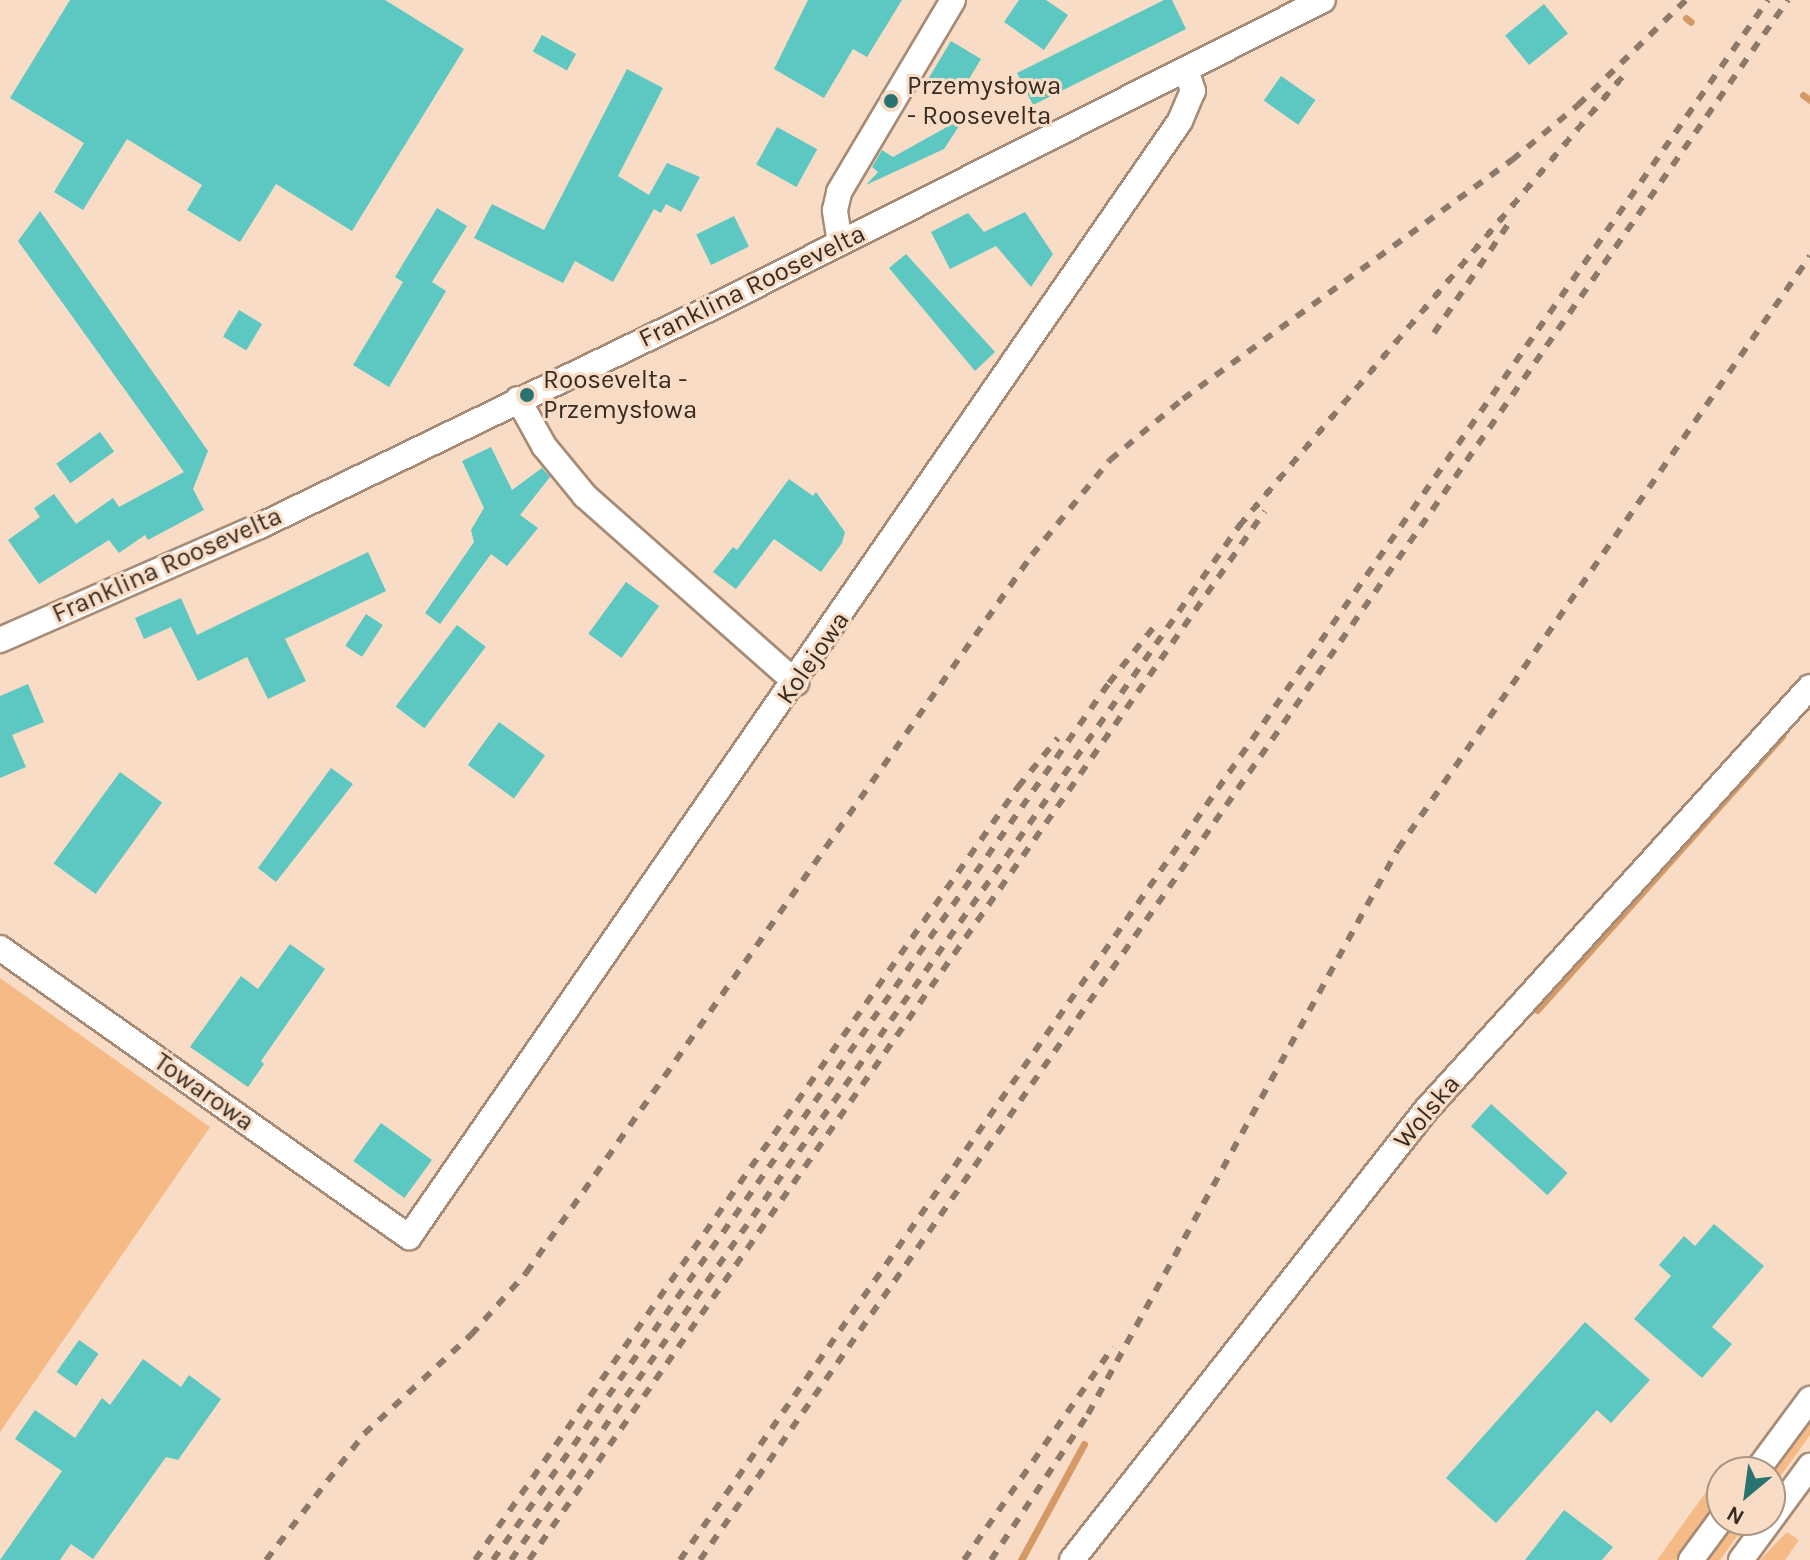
<!DOCTYPE html>
<html>
<head>
<meta charset="utf-8">
<style>
	body { margin:0 }
	#map { position:relative; width:1810px; height:1560px; overflow:hidden; background:#f8dcc5; font-family:Karla,sans-serif }
	div>[style] { position:absolute }
	[style*='--x'] { left:calc(var(--x)*1px); top:calc(var(--y)*1px); width:calc(var(--w)*1px); rotate:calc(var(--a)*1deg) }
	.green>* { inset:0; background:#f5ba86 }
	.stream>* { height:7px; margin:-3.5px; padding:0 3.5px; transform-origin:3.5px; border-radius:3.5px; background:#d49965 }
	.building>* { inset:0; background:#5dc7c2; transform-origin:0 0 }
	.roads { filter:drop-shadow(2px 0 #a68c77) drop-shadow(-2px 0 #a68c77) drop-shadow(0 2px #a68c77) drop-shadow(0 -2px #a68c77) }
	.minor>* { height:24px; margin:-12px; padding:0 12px; transform-origin:12px; border-radius:12px; background:#fff }
	.rail>* { height:6px; margin-top:-3px; transform-origin:0; background:repeating-linear-gradient(90deg,#8c796a 0 10px,transparent 0 20px) }
	.dots>* { width:22px; height:22px; translate:-50% -50%; box-sizing:border-box; border:4px solid #f8dcc5; border-radius:50% }
	span { translate:-50% -50%; white-space:nowrap; text-align:center; line-height:1.15; -webkit-text-stroke:6px #f8dcc5; paint-order:stroke }
	.poi-label { font-size:26px; color:#372c23 }
	.left { translate:0 -50%; text-align:left }
	.street-label { font-size:26px; color:#372c23 }
	.north { position:absolute; left:1706px; top:1456px; width:80px; height:80px; box-sizing:border-box; background:#f8dcc5; border:2px solid #ab9684; border-radius:50%; rotate:209deg; font-size:22px; font-weight:700; line-height:32px; text-align:center; color:#372c23 }
	.north::after { content:''; display:block; margin:auto; width:28px; height:36px; background:#297370; clip-path:polygon(50% 0,100% 100%,50% 72%,0 100%) }
</style>
</head>
<body>
<div id="map">
	<div class="green">
		<div style="clip-path:polygon(0 978px,210px 1127px,0 1432px)"></div>
		<div style="clip-path:polygon(1810px 1417px,1810px 1435px,1770px 1491px,1770px 1472px)"></div>
		<div style="clip-path:polygon(1714px 1481px,1715px 1505px,1676px 1560px,1657px 1560px)"></div>
		<div style="clip-path:polygon(1735px 1520px,1749px 1520px,1720px 1560px,1706px 1560px)"></div>
		<div style="clip-path:polygon(1787px 1532px,1799px 1540px,1785px 1560px,1760px 1560px)"></div>
	</div>
	<div class="stream">
		<div style="--x:1686;--y:18;--w:6;--a:39"></div>
		<div style="--x:1803;--y:95;--w:9;--a:36"></div>
		<div style="--x:1537;--y:1010;--w:368;--a:-48.2"></div>
		<div style="--x:1021;--y:1560;--w:132;--a:-61.5"></div>
	</div>
	<div class="building">
		<div style="clip-path:polygon(70px 0,385px 0,464px 49px,352px 231px,276px 184px,240px 242px,187px 210px,202px 185px,127px 139px,83px 210px,54px 192px,84px 143px,10px 98px)"></div>
		<div style="clip-path:polygon(808px 0,902px 0,867px 57px,853px 49px,824px 98px,774px 69px)"></div>
		<div style="clip-path:polygon(1019px 0,1046px 0,1068px 15px,1044px 50px,1004px 22px)"></div>
		<div style="clip-path:polygon(1164px 0,1172px 0,1186px 29px,1033px 105px,1017px 73px)"></div>
		<div style="left:1544px;top:4px;width:38px;height:50px;rotate:51deg"></div>
		<div style="left:542px;top:35px;width:39px;height:19px;rotate:29deg"></div>
		<div style="left:951px;top:41px;width:35px;height:44px;rotate:31deg"></div>
		<div style="clip-path:polygon(627px 69px,663px 88px,618px 176px,649px 195px,667px 163px,700px 177px,681px 212px,666px 204px,661px 213px,654px 209px,613px 282px,575px 261px,563px 283px,474px 238px,492px 204px,544px 230px)"></div>
		<div style="left:1281px;top:76px;width:42px;height:30px;rotate:35deg"></div>
		<div style="clip-path:polygon(965px 117px,944px 149px,866px 185px,878px 172px,872px 167px,882px 150px,893px 157px)"></div>
		<div style="left:777px;top:127px;width:46px;height:43px;rotate:29deg"></div>
		<div style="clip-path:polygon(437px 208px,467px 226px,432px 282px,446px 291px,389px 387px,353px 365px,403px 282px,395px 277px)"></div>
		<div style="clip-path:polygon(40px 211px,208px 451px,193px 489px,204px 510px,148px 540px,145px 535px,119px 553px,109px 540px,39px 584px,8px 540px,40px 517px,34px 508px,54px 494px,76px 524px,113px 498px,119px 507px,184px 472px,18px 241px)"></div>
		<div style="clip-path:polygon(1025px 212px,1053px 254px,1031px 287px,996px 246px,950px 269px,931px 232px,968px 213px,984px 232px)"></div>
		<div style="left:734px;top:216px;width:34px;height:42px;rotate:64deg"></div>
		<div style="clip-path:polygon(906px 254px,995px 352px,975px 371px,889px 268px)"></div>
		<div style="left:239px;top:310px;width:27px;height:31px;rotate:31deg"></div>
		<div style="left:100px;top:432px;width:24px;height:54px;rotate:54deg"></div>
		<div style="clip-path:polygon(491px 447px,512px 490px,542px 468px,550px 477px,520px 515px,538px 528px,507px 566px,491px 554px,440px 624px,425px 613px,474px 542px,471px 530px,484px 508px,462px 461px)"></div>
		<div style="clip-path:polygon(789px 479px,813px 496px,816px 492px,845px 532px,842px 543px,821px 572px,774px 539px,736px 589px,713px 572px,733px 547px,737px 550px)"></div>
		<div style="clip-path:polygon(368px 552px,386px 591px,285px 639px,306px 681px,268px 699px,247px 657px,198px 681px,171px 627px,144px 639px,135px 618px,181px 598px,197px 635px)"></div>
		<div style="left:626px;top:582px;width:41px;height:64px;rotate:36deg"></div>
		<div style="left:366px;top:614px;width:20px;height:38px;rotate:33deg"></div>
		<div style="left:457px;top:625px;width:36px;height:102px;rotate:37deg"></div>
		<div style="clip-path:polygon(28px 684px,44px 722px,12px 735px,26px 767px,0 778px,0 696px)"></div>
		<div style="left:499px;top:722px;width:57px;height:53px;rotate:36deg"></div>
		<div style="clip-path:polygon(331px 768px,353px 784px,276px 882px,258px 868px)"></div>
		<div style="left:120px;top:772px;width:52px;height:113px;rotate:36deg"></div>
		<div style="clip-path:polygon(290px 944px,325px 969px,261px 1061px,264px 1064px,248px 1087px,190px 1047px,241px 976px,258px 989px)"></div>
		<div style="left:1491px;top:1104px;width:103px;height:30px;rotate:42deg"></div>
		<div style="left:381px;top:1123px;width:63px;height:47px;rotate:36deg"></div>
		<div style="clip-path:polygon(1714px 1224px,1764px 1266px,1712px 1327px,1732px 1344px,1702px 1378px,1634px 1319px,1671px 1276px,1659px 1265px,1684px 1236px,1695px 1246px)"></div>
		<div style="clip-path:polygon(1585px 1322px,1650px 1380px,1611px 1423px,1597px 1410px,1496px 1523px,1446px 1478px)"></div>
		<div style="left:79px;top:1340px;width:24px;height:39px;rotate:35deg"></div>
		<div style="clip-path:polygon(143px 1359px,181px 1387px,189px 1375px,221px 1399px,178px 1460px,166px 1457px,93px 1559px,71px 1544px,60px 1560px,0 1560px,62px 1471px,15px 1439px,35px 1410px,75px 1438px,102px 1398px,110px 1405px)"></div>
		<div style="clip-path:polygon(1564px 1510px,1613px 1547px,1602px 1560px,1525px 1560px)"></div>
	</div>
	<div class="roads">
		<div class="minor">
			<div style="--x:840;--y:243;--w:33;--a:-99"></div>
			<div style="--x:835;--y:210;--w:18;--a:-77"></div>
			<div style="--x:839;--y:192;--w:223;--a:-59.3"></div>
			<div style="--x:518;--y:399;--w:54;--a:61"></div>
			<div style="--x:544;--y:446;--w:65;--a:50.6"></div>
			<div style="--x:585;--y:496;--w:282;--a:41.5"></div>
			<div style="--x:0;--y:640;--w:284;--a:-23.7"></div>
			<div style="--x:260;--y:526;--w:499;--a:-25.8"></div>
			<div style="--x:709;--y:309;--w:687;--a:-26.71"></div>
			<div style="--x:0;--y:948;--w:501;--a:35.25"></div>
			<div style="--x:409;--y:1237;--w:1356;--a:-55.36"></div>
			<div style="--x:1180;--y:121;--w:33;--a:-67"></div>
			<div style="--x:1193;--y:91;--w:23;--a:-108"></div>
			<div style="--x:1756;--y:1472;--w:91;--a:-53.5"></div>
			<div style="--x:1072;--y:1560;--w:573;--a:-51.81"></div>
			<div style="--x:1426;--y:1110;--w:571;--a:-47.77"></div>
			<div style="--x:1691;--y:1560;--w:52;--a:-53.6"></div>
			<div style="--x:1741;--y:1560;--w:117;--a:-53.7"></div>
		</div>
	</div>
	<div class="rail">
		<div style="--x:1434;--y:333;--w:140;--a:-55.7"></div>
		<div style="--x:266;--y:1560;--w:160;--a:-52.1"></div>
		<div style="--x:364;--y:1434;--w:146;--a:-42.8"></div>
		<div style="--x:471;--y:1335;--w:83;--a:-48.4"></div>
		<div style="--x:526;--y:1273;--w:878;--a:-54.83"></div>
		<div style="--x:1032;--y:555;--w:123;--a:-50.6"></div>
		<div style="--x:1110;--y:460;--w:95;--a:-39.9"></div>
		<div style="--x:1183;--y:399;--w:407;--a:-36"></div>
		<div style="--x:1512;--y:160;--w:86;--a:-39.8"></div>
		<div style="--x:1578;--y:105;--w:151;--a:-44.2"></div>
		<div style="--x:475;--y:1560;--w:945;--a:-54.91"></div>
		<div style="--x:1018;--y:787;--w:63;--a:-50.8"></div>
		<div style="--x:493;--y:1560;--w:1072;--a:-54.92"></div>
		<div style="--x:1109;--y:683;--w:77;--a:-51.3"></div>
		<div style="--x:511;--y:1560;--w:1265;--a:-54.85"></div>
		<div style="--x:1239;--y:526;--w:592;--a:-49.52"></div>
		<div style="--x:529;--y:1560;--w:1281;--a:-54.95"></div>
		<div style="--x:680;--y:1560;--w:1902;--a:-55.11"></div>
		<div style="--x:700;--y:1560;--w:1902;--a:-55.11"></div>
		<div style="--x:964;--y:1560;--w:260;--a:-55"></div>
		<div style="--x:991;--y:1560;--w:175;--a:-56.4"></div>
		<div style="--x:1088;--y:1414;--w:644;--a:-61.25"></div>
		<div style="--x:1398;--y:849;--w:722;--a:-55.21"></div>
	</div>
	<div class="dots">
		<div style="left:891px;top:101px;background:#297370"></div>
		<div style="left:527px;top:395px;background:#297370"></div>
	</div>
	<div class="poi-label">
		<span class="left" style="left:907px;top:101px">Przemysłowa<br>- Roosevelta</span>
		<span class="left" style="left:543px;top:395px">Roosevelta -<br>Przemysłowa</span>
	</div>
	<div class="street-label">
		<span style="left:752px;top:286px;rotate:-26deg">Franklina Roosevelta</span>
		<span style="left:167px;top:565px;rotate:-24deg">Franklina Roosevelta</span>
		<span style="left:813px;top:658px;rotate:-55deg">Kolejowa</span>
		<span style="left:204px;top:1092px;rotate:35deg">Towarowa</span>
		<span style="left:1427px;top:1112px;rotate:-50deg">Wolska</span>
	</div>
	<div class="north">N</div>
</div>
</body>
</html>
